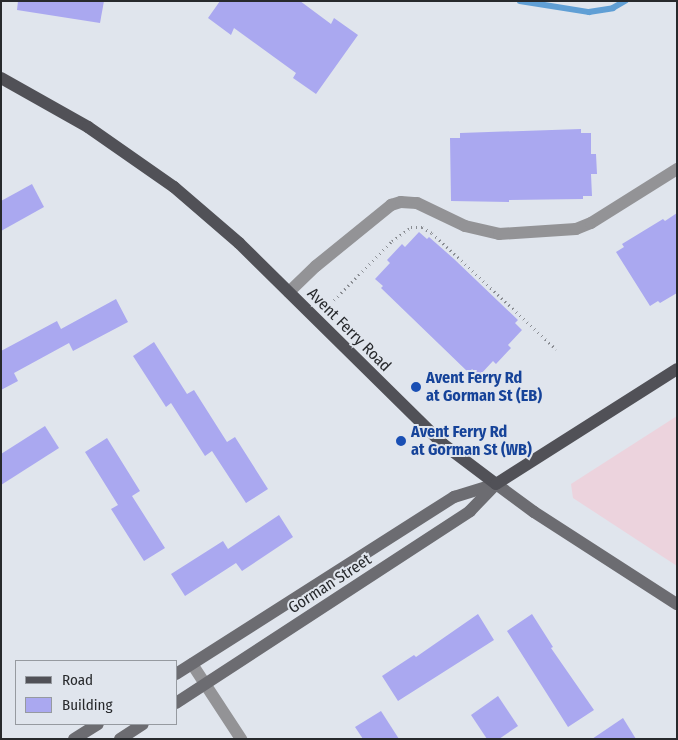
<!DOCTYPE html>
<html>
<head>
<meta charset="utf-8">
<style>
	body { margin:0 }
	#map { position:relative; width:678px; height:740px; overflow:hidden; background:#e0e5ed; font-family:"Fira Sans Condensed",sans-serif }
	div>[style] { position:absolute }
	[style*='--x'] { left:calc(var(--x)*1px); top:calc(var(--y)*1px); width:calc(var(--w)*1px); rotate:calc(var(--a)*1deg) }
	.commercial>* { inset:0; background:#ecd3dd }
	.stream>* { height:5.5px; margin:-2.75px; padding:0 2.75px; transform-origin:2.75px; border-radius:2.75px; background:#609fd5 }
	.building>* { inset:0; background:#aaa8f0 }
	.path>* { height:3px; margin-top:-1.5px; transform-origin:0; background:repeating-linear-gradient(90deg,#8a8d93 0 1px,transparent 0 5px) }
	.street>* { height:12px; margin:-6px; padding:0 6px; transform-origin:6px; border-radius:6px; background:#939396 }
	.secondary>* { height:12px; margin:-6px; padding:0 6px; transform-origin:6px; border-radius:6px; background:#6c6c71 }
	.primary>* { height:12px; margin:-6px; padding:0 6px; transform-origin:6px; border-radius:6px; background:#515157 }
	.dots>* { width:14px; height:14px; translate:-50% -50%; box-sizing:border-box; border:2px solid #e0e5ed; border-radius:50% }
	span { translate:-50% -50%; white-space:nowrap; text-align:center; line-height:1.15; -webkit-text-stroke:4px #e0e5ed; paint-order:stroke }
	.street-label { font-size:16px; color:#27292c }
	.transit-label { font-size:16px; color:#164399; font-weight:700 }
	.left { translate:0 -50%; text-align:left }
	.frame { position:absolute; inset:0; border:2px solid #27292c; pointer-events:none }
	.legend { position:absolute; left:15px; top:660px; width:162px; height:65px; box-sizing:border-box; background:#e0e5ed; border:1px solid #969aa0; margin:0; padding:6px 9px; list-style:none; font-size:15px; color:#27292c }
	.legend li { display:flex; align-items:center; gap:10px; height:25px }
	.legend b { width:25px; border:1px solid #969aa0 }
</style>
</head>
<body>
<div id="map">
	<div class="commercial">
		<div style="clip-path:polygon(677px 416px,677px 566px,573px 498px,571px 484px)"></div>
	</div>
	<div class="stream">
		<div style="--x:520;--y:1;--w:70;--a:9.1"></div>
		<div style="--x:589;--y:12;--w:24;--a:-9"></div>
		<div style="--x:613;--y:8;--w:14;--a:-30"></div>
	</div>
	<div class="building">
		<div style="clip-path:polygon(18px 1px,104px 1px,100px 23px,17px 10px)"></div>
		<div style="clip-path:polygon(220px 1px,300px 1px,331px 24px,334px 18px,358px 35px,316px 94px,293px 78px,296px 73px,234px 28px,231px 35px,208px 18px)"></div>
		<div style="clip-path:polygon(581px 129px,581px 133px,591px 133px,591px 154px,596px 154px,597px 174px,591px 174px,592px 196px,583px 196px,583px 199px,509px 200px,509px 202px,451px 201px,450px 138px,460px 138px,460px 133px)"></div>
		<div style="clip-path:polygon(32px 184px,44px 207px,1px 231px,1px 201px)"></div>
		<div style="clip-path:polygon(677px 213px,677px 293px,660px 303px,658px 301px,650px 306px,616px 252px,624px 247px,622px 244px,663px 219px,665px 221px)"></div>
		<div style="clip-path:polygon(419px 232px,427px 239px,429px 237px,454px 259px,518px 320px,515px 323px,522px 330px,508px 345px,511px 348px,496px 364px,493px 361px,479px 376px,472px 369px,469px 373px,381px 288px,383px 286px,375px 279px,390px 263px,387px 260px,402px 244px,405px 247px)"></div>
		<div style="clip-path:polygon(116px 299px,128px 322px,73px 351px,69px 343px,14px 373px,18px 381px,1px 390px,1px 351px,57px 321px,61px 329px)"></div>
		<div style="clip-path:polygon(154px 342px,187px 394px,194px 390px,227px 442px,235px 437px,268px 489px,246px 503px,212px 451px,205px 456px,171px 403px,166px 407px,133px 356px)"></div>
		<div style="clip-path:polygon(45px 426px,59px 448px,1px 485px,1px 454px)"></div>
		<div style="clip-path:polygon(107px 438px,140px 491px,132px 496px,165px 548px,144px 561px,111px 509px,118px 505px,85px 452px)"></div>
		<div style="clip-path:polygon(279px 515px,293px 537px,242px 571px,236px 563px,185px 596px,171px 574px,223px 541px,228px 549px)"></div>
		<div style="clip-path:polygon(478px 614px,494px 640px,398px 701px,382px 676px,414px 655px,416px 657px)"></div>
		<div style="clip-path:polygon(532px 614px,553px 647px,551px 648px,594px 710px,568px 727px,507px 631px)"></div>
		<div style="clip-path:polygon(498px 696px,518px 726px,499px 739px,487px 739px,471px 715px)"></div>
		<div style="clip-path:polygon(381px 711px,399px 739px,363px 739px,355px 727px)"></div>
		<div style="clip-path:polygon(623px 718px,636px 739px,592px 739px)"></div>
	</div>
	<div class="path">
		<div style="--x:334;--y:300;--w:83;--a:-45.5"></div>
		<div style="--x:392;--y:241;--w:24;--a:-36"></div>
		<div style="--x:411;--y:227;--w:11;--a:0"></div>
		<div style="--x:422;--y:227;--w:12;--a:31"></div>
		<div style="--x:432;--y:233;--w:170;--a:43.1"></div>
	</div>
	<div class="street">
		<div style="--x:289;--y:292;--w:37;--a:-44"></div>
		<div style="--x:316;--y:266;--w:97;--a:-39.1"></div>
		<div style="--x:391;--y:205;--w:10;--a:-17"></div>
		<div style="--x:401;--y:202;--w:16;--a:4"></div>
		<div style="--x:417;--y:203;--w:53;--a:25.6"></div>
		<div style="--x:465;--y:226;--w:35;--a:13"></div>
		<div style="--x:499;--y:234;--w:77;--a:-3.7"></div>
		<div style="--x:576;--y:229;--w:16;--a:-22"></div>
		<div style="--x:591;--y:223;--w:102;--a:-32.1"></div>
		<div style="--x:192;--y:664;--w:90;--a:56.8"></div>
	</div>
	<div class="secondary">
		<div style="--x:496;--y:484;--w:47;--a:36.4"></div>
		<div style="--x:534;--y:512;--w:170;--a:32.8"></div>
		<div style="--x:176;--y:674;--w:330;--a:-32.5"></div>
		<div style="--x:454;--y:497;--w:44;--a:-17.2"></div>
		<div style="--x:176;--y:703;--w:351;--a:-33.1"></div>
		<div style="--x:470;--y:511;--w:37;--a:-46"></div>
		<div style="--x:74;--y:739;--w:28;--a:-32"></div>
		<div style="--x:120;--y:739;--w:27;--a:-33"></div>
	</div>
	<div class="primary">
		<div style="--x:1;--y:78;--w:100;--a:29.4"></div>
		<div style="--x:88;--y:127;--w:105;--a:34.9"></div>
		<div style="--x:174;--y:187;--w:86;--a:40.7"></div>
		<div style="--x:239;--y:243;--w:286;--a:44.6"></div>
		<div style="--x:443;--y:444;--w:66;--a:37"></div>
		<div style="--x:496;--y:484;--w:214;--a:-32.4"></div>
	</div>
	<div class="dots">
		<div style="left:416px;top:387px;background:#1a4fb4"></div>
		<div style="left:401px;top:441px;background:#1a4fb4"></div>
	</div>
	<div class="street-label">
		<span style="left:349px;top:330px;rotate:45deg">Avent Ferry Road</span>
		<span style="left:330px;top:584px;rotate:-33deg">Gorman Street</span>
	</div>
	<div class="transit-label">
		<span class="left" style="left:426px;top:387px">Avent Ferry Rd<br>at Gorman St (EB)</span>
		<span class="left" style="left:411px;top:441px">Avent Ferry Rd<br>at Gorman St (WB)</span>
	</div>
	<div class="frame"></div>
	<ul class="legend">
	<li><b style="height:6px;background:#515157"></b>Road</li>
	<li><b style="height:14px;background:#aaa8f0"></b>Building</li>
	</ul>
</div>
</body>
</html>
